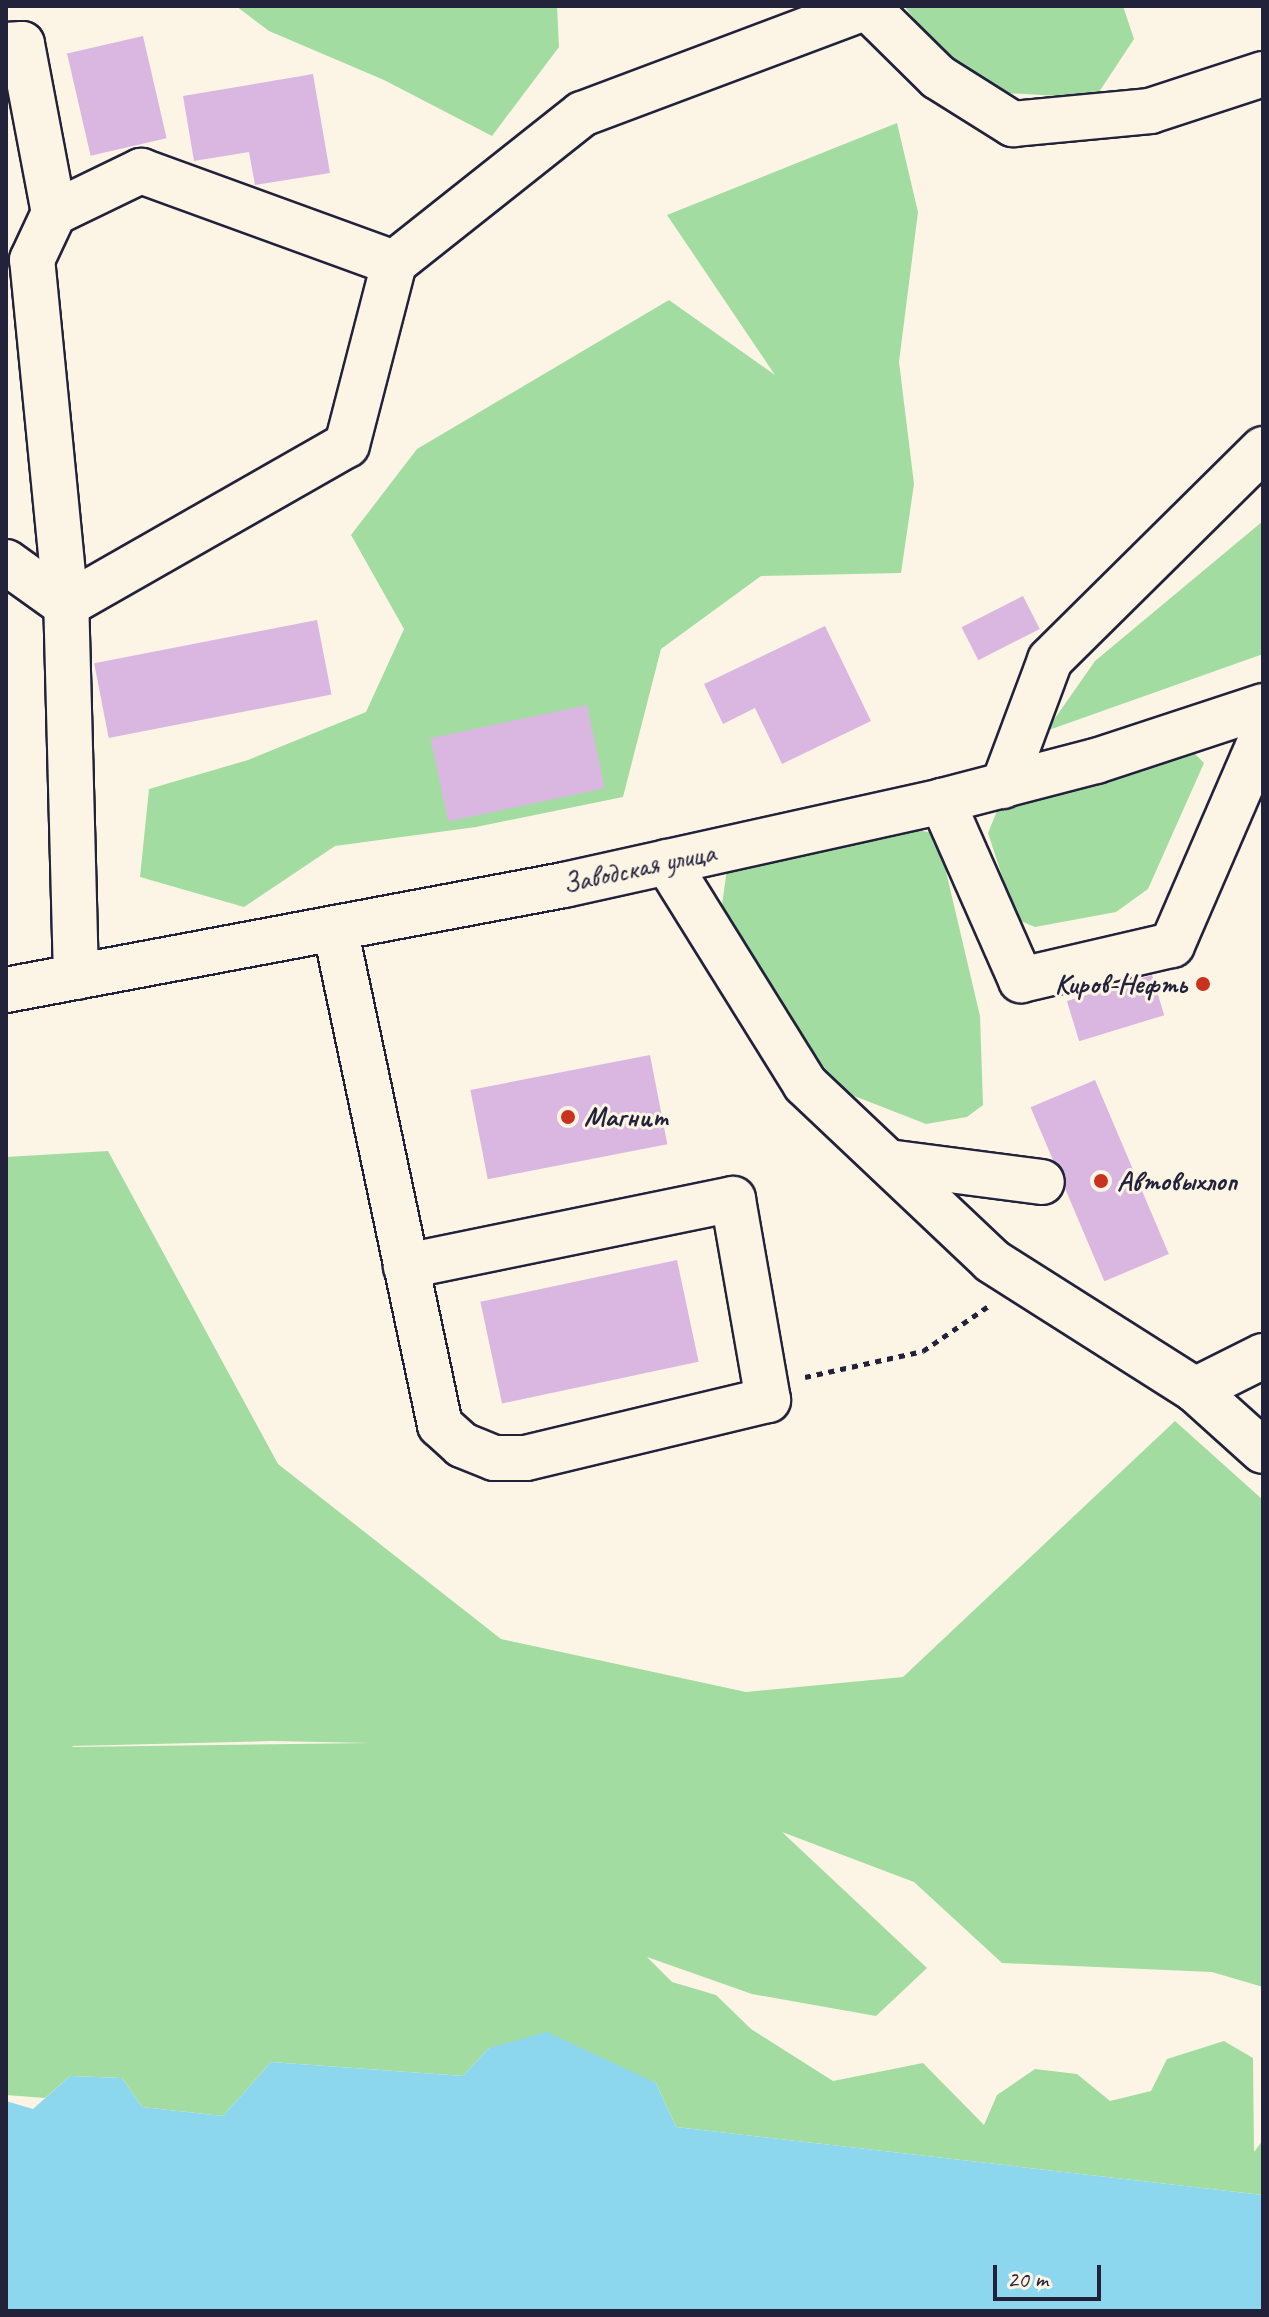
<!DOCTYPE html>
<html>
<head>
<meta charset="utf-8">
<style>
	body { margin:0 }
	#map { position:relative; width:1269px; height:2317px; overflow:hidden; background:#fcf5e5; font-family:Caveat,sans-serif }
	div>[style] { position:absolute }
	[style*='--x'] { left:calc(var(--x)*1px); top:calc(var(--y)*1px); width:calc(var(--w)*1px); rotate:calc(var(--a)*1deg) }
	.green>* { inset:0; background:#a2dca1 }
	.water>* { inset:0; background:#8dd7ee }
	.building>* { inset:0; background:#dab7e1; transform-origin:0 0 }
	.path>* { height:5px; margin-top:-2.5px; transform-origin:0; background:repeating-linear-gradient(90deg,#22223b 0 6px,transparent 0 12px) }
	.roads { filter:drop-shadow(2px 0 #22223b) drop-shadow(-2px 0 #22223b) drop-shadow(0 2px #22223b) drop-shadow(0 -2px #22223b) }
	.minor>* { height:44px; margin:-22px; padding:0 22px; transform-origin:22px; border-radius:22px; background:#fcf5e5 }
	.dots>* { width:22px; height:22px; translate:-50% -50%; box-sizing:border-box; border:4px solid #fcf5e5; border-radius:50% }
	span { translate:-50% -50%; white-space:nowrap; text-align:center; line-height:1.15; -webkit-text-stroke:6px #fcf5e5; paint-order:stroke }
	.street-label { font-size:28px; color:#22223b }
	.poi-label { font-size:28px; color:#22223b; font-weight:700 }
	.right { translate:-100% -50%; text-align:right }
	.left { translate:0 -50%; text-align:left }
	.frame { position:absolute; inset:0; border:8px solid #22223b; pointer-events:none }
	.scale { position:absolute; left:993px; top:2265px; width:108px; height:36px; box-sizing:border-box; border:4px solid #22223b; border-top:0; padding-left:10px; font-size:24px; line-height:28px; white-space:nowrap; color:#22223b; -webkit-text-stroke:6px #fcf5e5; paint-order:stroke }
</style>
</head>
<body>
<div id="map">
	<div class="green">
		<div style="clip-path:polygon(236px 6px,557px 6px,559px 47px,492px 136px,384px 80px,269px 31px)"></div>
		<div style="clip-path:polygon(904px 6px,1123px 6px,1134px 39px,1095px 98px,971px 91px)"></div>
		<div style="clip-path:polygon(897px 123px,918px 212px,899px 362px,914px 484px,901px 573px,761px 576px,661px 649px,623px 797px,476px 827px,335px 846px,244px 907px,140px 877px,149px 789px,248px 760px,366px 712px,404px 629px,351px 535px,417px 449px,669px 300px,775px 375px,667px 215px)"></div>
		<div style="clip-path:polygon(1263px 521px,1263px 654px,1046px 731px,1095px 661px)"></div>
		<div style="clip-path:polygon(1193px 752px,1204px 763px,1148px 889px,1116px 912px,1035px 927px,1016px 919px,988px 833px,997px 811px)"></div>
		<div style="clip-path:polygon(901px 828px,929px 832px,940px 846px,980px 1016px,983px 1105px,967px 1117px,926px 1124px,844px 1092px,776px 1007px,722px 905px,727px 869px)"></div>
		<div style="clip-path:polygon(evenodd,108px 1151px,278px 1464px,501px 1639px,746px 1692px,903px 1677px,1175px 1421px,1263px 1500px,1263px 1987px,1212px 1972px,1002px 1963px,914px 1882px,782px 1832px,927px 1968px,876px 2016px,752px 1994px,647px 1957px,672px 1982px,716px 1995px,751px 2029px,833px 2081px,923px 2063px,984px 2125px,997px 2095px,1035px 2069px,1077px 2074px,1110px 2101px,1151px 2091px,1167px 2059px,1224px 2041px,1253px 2058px,1254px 2152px,1263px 2140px,1263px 2195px,676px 2127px,656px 2083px,489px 2048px,463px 2076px,271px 2062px,223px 2116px,142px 2107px,122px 2078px,70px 2076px,45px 2098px,6px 2095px,6px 1157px,108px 1151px,271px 1741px,370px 1743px,72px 1747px,73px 1746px,271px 1741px)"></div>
	</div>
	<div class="water">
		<div style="clip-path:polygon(547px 2032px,656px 2083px,676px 2127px,1263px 2195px,1263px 2311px,6px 2311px,6px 2101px,33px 2109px,70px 2076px,122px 2078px,142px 2107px,223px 2116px,271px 2062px,463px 2076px,489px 2048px)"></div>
	</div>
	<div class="building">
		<div style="left:143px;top:36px;width:105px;height:78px;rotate:77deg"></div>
		<div style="clip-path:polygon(313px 74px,330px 173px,255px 185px,249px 152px,194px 161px,183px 96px)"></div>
		<div style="left:1023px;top:596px;width:37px;height:69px;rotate:63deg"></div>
		<div style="left:317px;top:620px;width:76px;height:227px;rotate:79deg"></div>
		<div style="clip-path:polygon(825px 626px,871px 721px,782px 764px,755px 708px,723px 724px,704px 684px)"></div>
		<div style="left:587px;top:705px;width:85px;height:160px;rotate:78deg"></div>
		<div style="left:1152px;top:975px;width:42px;height:89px;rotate:73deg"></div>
		<div style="left:650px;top:1055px;width:91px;height:183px;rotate:79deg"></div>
		<div style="left:1095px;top:1080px;width:189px;height:70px;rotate:67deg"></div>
		<div style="left:677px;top:1260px;width:104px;height:201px;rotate:78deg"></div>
	</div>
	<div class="path">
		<div style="--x:805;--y:1377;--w:121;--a:-12.4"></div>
		<div style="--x:923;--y:1351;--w:81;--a:-34.5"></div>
	</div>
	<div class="roads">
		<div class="minor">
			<div style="--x:6;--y:45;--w:16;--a:-4"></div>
			<div style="--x:22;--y:44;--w:172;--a:79.3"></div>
			<div style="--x:6;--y:562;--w:74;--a:35.6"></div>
			<div style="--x:66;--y:605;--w:347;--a:-95.6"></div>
			<div style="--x:32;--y:260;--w:52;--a:-64.9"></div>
			<div style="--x:54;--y:213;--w:97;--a:-25.8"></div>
			<div style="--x:141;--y:171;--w:269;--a:20"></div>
			<div style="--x:1003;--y:786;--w:134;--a:-69.5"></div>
			<div style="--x:1050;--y:660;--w:300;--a:-44.7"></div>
			<div style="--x:942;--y:801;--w:196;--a:66.2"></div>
			<div style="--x:1021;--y:980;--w:155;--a:-13.1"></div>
			<div style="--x:1172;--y:945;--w:229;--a:-66.6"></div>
			<div style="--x:667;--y:862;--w:261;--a:58.1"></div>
			<div style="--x:805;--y:1084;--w:257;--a:43.4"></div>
			<div style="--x:992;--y:1261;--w:241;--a:32.4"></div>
			<div style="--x:1195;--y:1390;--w:91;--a:41.9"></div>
			<div style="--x:335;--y:928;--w:508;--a:78.07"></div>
			<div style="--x:440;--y:1425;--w:30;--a:42"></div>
			<div style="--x:462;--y:1445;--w:35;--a:22"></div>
			<div style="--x:494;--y:1458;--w:32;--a:0"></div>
			<div style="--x:526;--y:1458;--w:249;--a:-13.5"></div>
			<div style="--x:768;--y:1400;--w:204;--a:-99.9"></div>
			<div style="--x:733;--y:1199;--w:334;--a:168.4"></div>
			<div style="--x:76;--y:977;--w:372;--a:-91.5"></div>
			<div style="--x:66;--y:605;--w:323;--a:-29.7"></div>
			<div style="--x:347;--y:445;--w:188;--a:-75.5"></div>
			<div style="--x:394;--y:263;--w:240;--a:-38.4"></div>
			<div style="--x:582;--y:114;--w:304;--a:-20.6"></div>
			<div style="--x:867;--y:7;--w:100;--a:44.6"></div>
			<div style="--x:938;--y:77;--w:89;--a:32.1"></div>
			<div style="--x:1013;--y:124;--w:138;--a:-5.4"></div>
			<div style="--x:1150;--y:111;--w:119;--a:-18.1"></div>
			<div style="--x:6;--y:990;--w:568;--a:-10.66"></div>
			<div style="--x:564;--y:885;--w:387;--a:-12.5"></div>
			<div style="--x:942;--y:801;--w:159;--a:-14.6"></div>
			<div style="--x:1096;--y:761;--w:176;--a:-18.2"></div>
			<div style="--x:888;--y:1162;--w:155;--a:7.4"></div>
			<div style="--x:1195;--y:1390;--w:76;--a:-26.6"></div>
		</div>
	</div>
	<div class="dots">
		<div style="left:1203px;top:984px;background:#c8321e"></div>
		<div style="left:568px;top:1117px;background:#c8321e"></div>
		<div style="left:1101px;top:1181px;background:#c8321e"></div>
	</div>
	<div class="street-label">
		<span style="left:639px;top:868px;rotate:-12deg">Заводская улица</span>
	</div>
	<div class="poi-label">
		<span class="right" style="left:1187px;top:984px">Киров-Нефть</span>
		<span class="left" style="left:584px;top:1117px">Магнит</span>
		<span class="left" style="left:1117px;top:1181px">Автовыхлоп</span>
	</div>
	<div class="frame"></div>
	<div class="scale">20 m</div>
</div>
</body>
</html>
